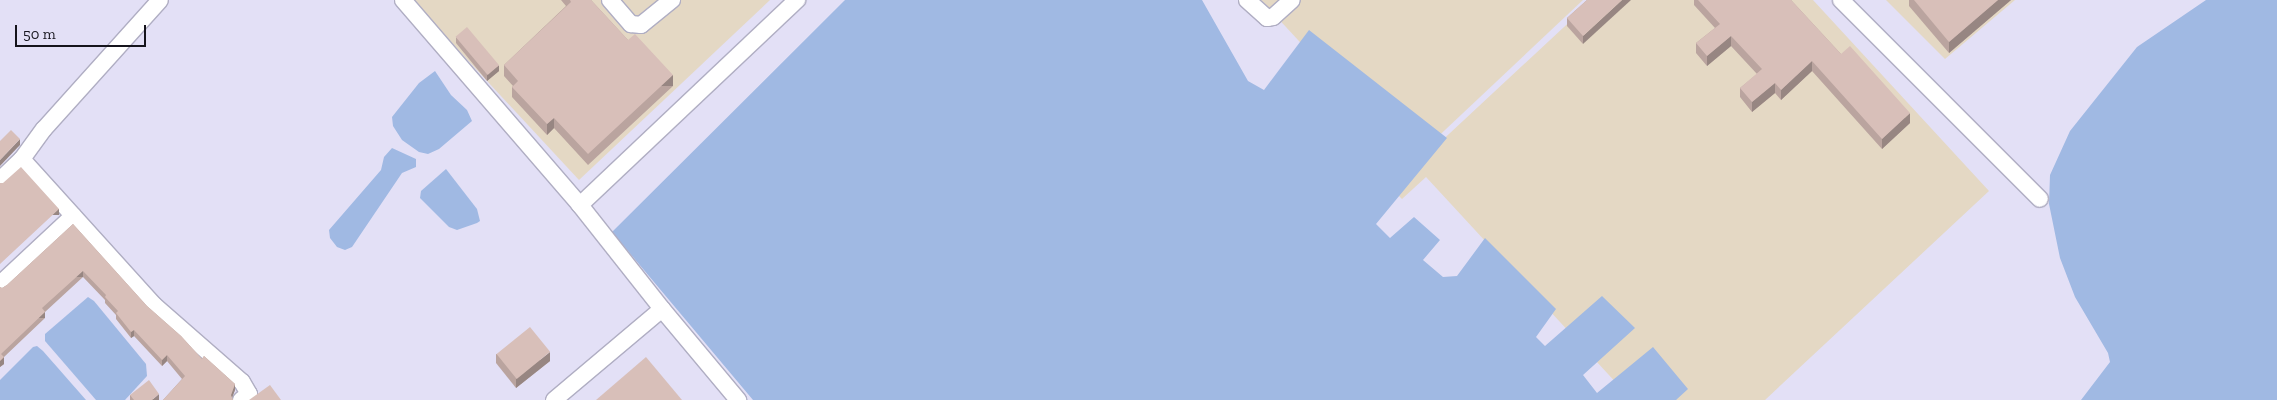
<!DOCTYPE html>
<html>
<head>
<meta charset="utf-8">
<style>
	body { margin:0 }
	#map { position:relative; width:2277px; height:400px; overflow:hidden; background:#e3e0f6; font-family:"Zilla Slab",serif }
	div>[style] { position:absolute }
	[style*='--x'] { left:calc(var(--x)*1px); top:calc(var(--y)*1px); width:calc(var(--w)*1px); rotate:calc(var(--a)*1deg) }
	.industrial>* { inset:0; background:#e4d8c4 }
	.water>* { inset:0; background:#a0b9e3 }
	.roads { filter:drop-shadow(1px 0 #b0aec3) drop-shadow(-1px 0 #b0aec3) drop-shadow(0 1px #b0aec3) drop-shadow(0 -1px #b0aec3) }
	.minor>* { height:16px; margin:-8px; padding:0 8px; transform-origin:8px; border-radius:8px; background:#fff }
	.wall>* { inset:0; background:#baa49f }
	.shaded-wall>* { inset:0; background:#978682; transform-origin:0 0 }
	.building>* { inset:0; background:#d8bfb9; transform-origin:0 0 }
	span { translate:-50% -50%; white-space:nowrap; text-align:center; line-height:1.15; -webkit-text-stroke:4px #e3e0f6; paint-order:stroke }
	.scale { position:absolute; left:15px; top:25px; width:131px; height:22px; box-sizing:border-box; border:2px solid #15141c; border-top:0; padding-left:6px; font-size:15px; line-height:18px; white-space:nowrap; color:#15141c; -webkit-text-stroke:4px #e3e0f6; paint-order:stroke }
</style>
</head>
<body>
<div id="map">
	<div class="industrial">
		<div style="clip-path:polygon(412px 0,770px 0,579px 180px)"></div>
		<div style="clip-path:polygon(1261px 0,1583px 0,1411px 162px)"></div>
		<div style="clip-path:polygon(1593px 0,1813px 0,1989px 191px,1765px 400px,1632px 400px,1426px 177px,1402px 199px,1391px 188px)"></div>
		<div style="clip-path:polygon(1886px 0,2015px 0,1945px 59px)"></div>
	</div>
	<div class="water">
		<div style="clip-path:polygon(845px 0,1202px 0,1248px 81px,1264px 90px,1309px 30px,1447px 138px,1376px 224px,1390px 238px,1414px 217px,1440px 240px,1423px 260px,1443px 277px,1457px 276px,1485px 238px,1556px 309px,1536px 337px,1545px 346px,1602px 296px,1635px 328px,1583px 375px,1597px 393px,1653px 347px,1688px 389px,1676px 400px,753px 400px,612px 232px)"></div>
		<div style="clip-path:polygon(2206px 0,2277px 0,2277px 400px,2081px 400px,2110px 362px,2108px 353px,2075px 297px,2060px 258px,2049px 204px,2050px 175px,2070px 131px,2137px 47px)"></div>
		<div style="clip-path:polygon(435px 71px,451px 95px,467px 110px,472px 121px,439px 149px,428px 154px,419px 152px,402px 140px,393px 126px,392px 117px,419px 83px)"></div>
		<div style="clip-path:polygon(392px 148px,416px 159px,416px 167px,402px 173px,352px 247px,345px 250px,337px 247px,330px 238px,329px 230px,381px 170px,384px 157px)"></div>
		<div style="clip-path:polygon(446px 169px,477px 209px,480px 221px,477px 223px,457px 230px,449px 227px,420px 198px,421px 191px)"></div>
		<div style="clip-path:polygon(88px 297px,94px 301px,146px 364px,147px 376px,125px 400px,96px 400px,45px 341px,45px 334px)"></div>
		<div style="clip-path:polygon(37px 346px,43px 351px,86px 400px,0 400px,0 380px,33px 347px)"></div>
	</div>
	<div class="roads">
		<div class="minor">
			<div style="--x:403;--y:0;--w:271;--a:49.2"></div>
			<div style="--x:580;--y:205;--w:132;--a:51.7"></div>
			<div style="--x:662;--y:309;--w:119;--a:50.1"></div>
			<div style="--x:610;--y:0;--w:32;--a:49"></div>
			<div style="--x:631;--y:24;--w:10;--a:6"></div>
			<div style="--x:641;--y:25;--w:40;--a:-39"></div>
			<div style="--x:1247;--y:0;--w:27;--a:42"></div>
			<div style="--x:1267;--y:18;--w:6;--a:-9"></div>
			<div style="--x:1273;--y:17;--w:25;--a:-42"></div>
			<div style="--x:1841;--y:0;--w:281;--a:45"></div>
			<div style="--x:22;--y:159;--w:197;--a:47.9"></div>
			<div style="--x:154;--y:305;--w:117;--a:41.2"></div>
			<div style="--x:242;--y:382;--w:14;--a:60"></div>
			<div style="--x:249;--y:394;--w:10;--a:143"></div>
			<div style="--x:0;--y:180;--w:30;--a:-44"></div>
			<div style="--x:22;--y:159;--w:37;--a:-54"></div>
			<div style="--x:44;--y:129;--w:173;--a:-48"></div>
			<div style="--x:580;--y:205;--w:299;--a:-43.4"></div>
			<div style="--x:0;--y:284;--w:100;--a:-43"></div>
			<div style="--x:554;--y:400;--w:141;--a:-40.1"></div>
		</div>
	</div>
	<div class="wall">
		<div style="clip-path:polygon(561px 0,591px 0,628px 40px,673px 86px,588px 165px,554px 128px,547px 135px,512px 97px,512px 87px,513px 86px,504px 76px,504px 65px,566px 6px)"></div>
		<div style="clip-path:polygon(1587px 0,1583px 44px,1567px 26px,1567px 18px)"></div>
		<div style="clip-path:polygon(1694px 0,1791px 0,1841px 54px,1910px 123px,1882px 149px,1812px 71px,1781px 100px,1775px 93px,1752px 112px,1740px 97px,1740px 88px,1757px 74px,1731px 46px,1707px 66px,1696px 53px,1696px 43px,1715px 28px,1694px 5px)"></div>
		<div style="clip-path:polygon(1909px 0,2011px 0,1949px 53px,1909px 6px)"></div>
		<div style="clip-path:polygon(456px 37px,499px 71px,487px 81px,456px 43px)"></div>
		<div style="clip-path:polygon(73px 224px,147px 306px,181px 336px,202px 359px,204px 356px,235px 384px,235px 390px,232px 398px,233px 400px,163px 400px,182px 379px,167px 361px,162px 366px,134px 336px,131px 338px,116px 319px,116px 315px,105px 303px,105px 300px,83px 277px,45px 312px,45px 318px,4px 357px,4px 364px,0 367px,0 287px,2px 288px,7px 285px)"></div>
		<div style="clip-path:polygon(496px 354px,550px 361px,516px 388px,496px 363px)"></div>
		<div style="clip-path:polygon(130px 395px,159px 400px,130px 400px)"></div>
	</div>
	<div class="shaded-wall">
		<div style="clip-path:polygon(1622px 0,1631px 0,1583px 44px,1583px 36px)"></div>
		<div style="clip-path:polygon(1998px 0,2011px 0,1949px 53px,1949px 42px)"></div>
		<div style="clip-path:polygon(1731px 36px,1731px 46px,1707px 66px,1707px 56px)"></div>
		<div style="clip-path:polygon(1812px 61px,1812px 71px,1781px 100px,1781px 90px)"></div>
		<div style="clip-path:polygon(499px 65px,499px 71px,487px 81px,487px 74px)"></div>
		<div style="left:673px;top:75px;width:11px;height:116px;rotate:90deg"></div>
		<div style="clip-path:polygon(1775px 83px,1775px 93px,1752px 112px,1752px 102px)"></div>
		<div style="clip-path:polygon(1910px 113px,1910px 123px,1882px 149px,1882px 139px)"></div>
		<div style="clip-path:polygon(554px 118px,554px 128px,547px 135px,547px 124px)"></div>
		<div style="clip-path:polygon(20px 139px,20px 145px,0 166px,0 160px)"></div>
		<div style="left:59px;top:209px;width:6px;height:81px;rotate:90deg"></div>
		<div style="left:83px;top:271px;width:6px;height:55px;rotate:90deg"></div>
		<div style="left:45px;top:312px;width:6px;height:61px;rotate:90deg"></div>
		<div style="clip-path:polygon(134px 330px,134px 336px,131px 338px,131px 332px)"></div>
		<div style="clip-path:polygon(550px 352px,550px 361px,516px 388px,516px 379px)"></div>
		<div style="clip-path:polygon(167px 355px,167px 361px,162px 366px,162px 360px)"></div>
		<div style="clip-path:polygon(4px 357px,4px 364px,0 367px,0 361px)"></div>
		<div style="clip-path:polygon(235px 384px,235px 390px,231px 400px,231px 395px)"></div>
		<div style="clip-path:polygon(159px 394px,159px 400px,152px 400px)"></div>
	</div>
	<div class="building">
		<div style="clip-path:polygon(570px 0,591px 0,628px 40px,635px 34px,673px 75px,588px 154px,554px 118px,547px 124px,512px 87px,518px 81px,504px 65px,571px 2px)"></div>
		<div style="clip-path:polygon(1587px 0,1622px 0,1583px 36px,1567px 18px)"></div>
		<div style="clip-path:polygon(1698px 0,1791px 0,1841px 54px,1850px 46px,1910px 113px,1882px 139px,1812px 61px,1781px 90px,1775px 83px,1752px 102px,1740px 88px,1762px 69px,1731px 36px,1707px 56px,1696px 43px,1720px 24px)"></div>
		<div style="clip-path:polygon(1914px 0,1998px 0,1949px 42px)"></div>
		<div style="left:467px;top:27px;width:50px;height:15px;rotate:50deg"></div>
		<div style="clip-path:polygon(11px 130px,20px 139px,0 160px,0 141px)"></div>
		<div style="clip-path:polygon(21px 167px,59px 209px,0 264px,0 183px,3px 183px)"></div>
		<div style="clip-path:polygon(73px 224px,147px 306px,181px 336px,202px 359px,204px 356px,235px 384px,231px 395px,233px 400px,163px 400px,185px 376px,167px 355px,162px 360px,134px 330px,131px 332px,116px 313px,118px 311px,105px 297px,106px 295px,83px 271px,42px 308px,45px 312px,1px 354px,4px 357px,0 361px,0 287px,2px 288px,7px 285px)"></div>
		<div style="left:530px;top:327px;width:32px;height:43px;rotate:51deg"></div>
		<div style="clip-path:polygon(646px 357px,682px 400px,596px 400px)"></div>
		<div style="clip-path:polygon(149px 380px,159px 394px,152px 400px,134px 400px,130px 395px)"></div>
		<div style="clip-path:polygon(270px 385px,281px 400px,249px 400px)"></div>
	</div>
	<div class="scale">50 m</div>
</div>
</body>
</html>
